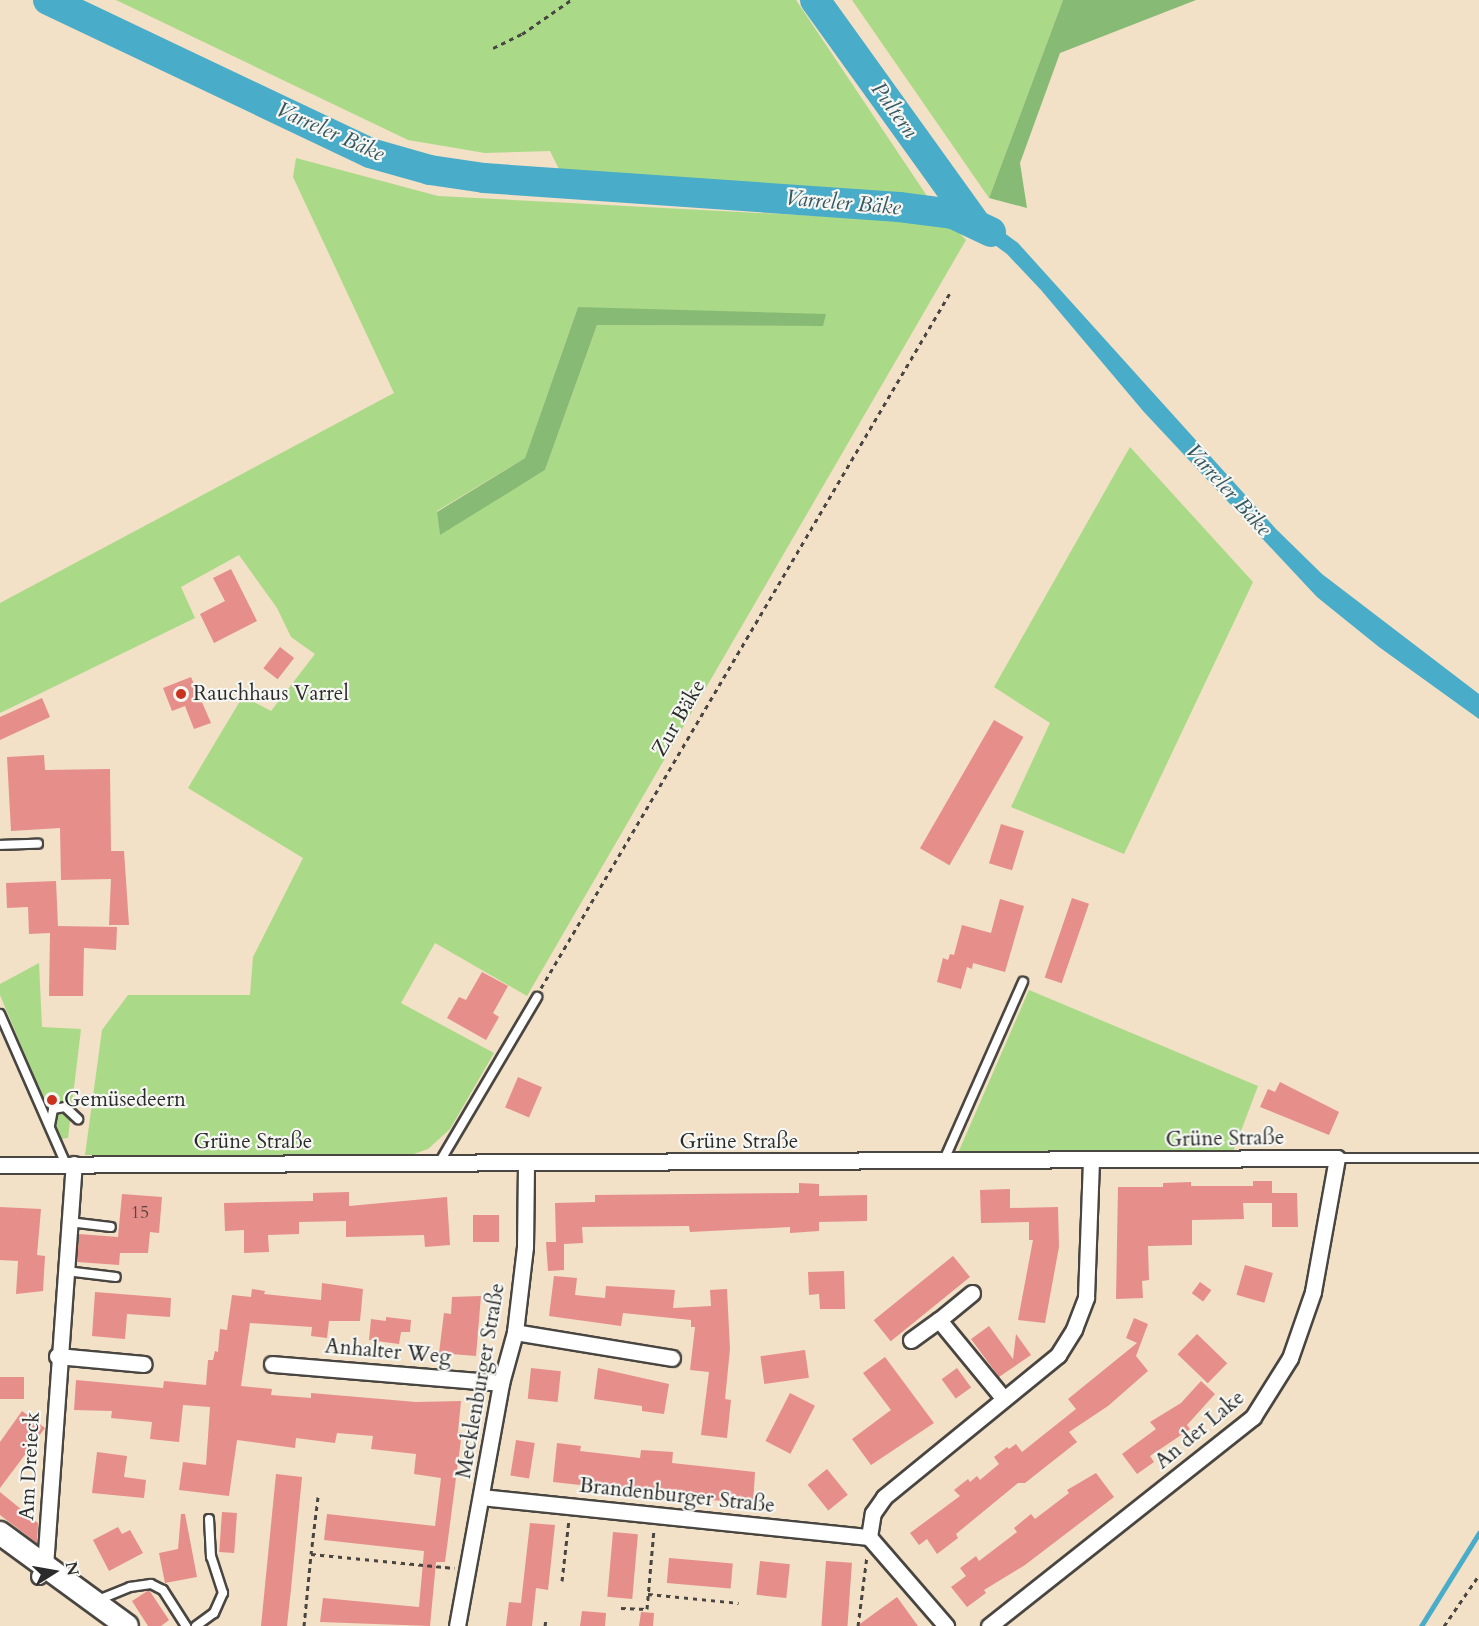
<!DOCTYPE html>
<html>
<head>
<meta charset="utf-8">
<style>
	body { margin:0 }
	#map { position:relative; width:1479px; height:1626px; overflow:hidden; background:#f2e0c7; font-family:Cardo,serif }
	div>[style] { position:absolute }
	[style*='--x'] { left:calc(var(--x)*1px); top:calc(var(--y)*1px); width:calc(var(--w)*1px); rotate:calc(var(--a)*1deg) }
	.green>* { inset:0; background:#aada87 }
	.forest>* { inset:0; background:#87ba74 }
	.water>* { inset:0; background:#49acc8 }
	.stream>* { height:5px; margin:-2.5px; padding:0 2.5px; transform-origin:2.5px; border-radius:2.5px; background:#49acc8 }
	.river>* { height:30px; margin:-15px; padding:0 15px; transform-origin:15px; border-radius:15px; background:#49acc8 }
	.building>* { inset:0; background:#e68e8a; transform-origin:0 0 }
	.path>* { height:3px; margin-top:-1.5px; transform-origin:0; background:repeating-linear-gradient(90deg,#494642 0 4.5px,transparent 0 9px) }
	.roads { filter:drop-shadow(2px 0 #494642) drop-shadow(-2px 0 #494642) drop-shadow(0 2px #494642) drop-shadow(0 -2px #494642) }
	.lane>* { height:8px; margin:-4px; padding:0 4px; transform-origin:4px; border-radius:4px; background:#fff }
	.street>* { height:15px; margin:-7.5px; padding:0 7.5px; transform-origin:7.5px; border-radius:7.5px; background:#fff }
	.secondary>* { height:22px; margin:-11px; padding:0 11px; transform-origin:11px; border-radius:11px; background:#fff }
	.dots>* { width:16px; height:16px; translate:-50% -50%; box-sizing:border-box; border:3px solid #f6f6f2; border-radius:50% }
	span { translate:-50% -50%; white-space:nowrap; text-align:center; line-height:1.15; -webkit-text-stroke:4.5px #f6f6f2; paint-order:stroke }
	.number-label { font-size:18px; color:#5a4443 }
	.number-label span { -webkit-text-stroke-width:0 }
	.poi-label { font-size:21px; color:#2b2b2b }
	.left { translate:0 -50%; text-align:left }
	.street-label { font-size:21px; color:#2b2b2b }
	.water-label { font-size:22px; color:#365862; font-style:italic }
	.north { position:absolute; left:24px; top:1542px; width:60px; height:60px; -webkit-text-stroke:4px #f6f6f2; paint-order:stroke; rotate:79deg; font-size:16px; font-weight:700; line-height:24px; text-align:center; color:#2b2b2b }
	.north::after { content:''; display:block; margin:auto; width:21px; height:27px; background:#2b2b2b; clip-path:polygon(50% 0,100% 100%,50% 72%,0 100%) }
</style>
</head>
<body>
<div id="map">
	<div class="green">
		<div style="clip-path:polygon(116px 0,796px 0,931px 202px,562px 175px,550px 151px,485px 153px,408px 140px)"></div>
		<div style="clip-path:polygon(852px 0,1063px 0,989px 198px)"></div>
		<div style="clip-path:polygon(evenodd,296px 158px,438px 196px,950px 223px,966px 240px,527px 996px,435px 943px,401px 1003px,494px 1053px,450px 1129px,428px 1149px,411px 1155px,85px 1155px,102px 1030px,128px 995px,250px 995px,253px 957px,303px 858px,188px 788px,243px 696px,271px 711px,315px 654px,291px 637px,277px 608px,239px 555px,181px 587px,195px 618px,0 713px,0 603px,394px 393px,293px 177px,296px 158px,578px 307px,823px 326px,597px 325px,545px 470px,440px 534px,437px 511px,525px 458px,578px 307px)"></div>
		<div style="clip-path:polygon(1130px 447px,1253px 582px,1124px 854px,1011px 807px,1050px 723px,994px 687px)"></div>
		<div style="clip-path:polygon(39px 963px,42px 1027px,81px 1029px,68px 1138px,60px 1139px,0 995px,0 984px)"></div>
		<div style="clip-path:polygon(1029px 990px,1258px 1086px,1233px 1152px,958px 1153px)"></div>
	</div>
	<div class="forest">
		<div style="clip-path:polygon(1063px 0,1196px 0,1060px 53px,1020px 163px,1027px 208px,989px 198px)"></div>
		<div style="clip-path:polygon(578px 307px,826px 314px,823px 326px,597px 325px,545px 470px,440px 535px,437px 512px,525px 458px)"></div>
	</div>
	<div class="water">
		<div style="clip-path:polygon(977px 213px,1018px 243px,1276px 529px,1322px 574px,1479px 694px,1479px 719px,1379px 647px,1317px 597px,1144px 412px,1041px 290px,1007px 254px,953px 214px)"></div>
	</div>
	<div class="stream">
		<div style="--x:1421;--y:1626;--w:110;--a:-58.1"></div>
	</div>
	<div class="river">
		<div style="--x:48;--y:0;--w:357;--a:25.4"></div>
		<div style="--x:370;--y:153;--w:62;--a:15.8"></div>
		<div style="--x:430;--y:170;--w:55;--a:8.4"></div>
		<div style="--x:484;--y:178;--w:416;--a:4"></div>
		<div style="--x:899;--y:207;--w:54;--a:7.4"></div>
		<div style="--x:953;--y:214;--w:42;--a:25.3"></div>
		<div style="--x:815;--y:0;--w:272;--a:54.3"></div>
	</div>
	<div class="building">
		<div style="clip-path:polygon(231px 569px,257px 621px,214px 643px,200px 614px,225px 601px,213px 578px)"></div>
		<div style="left:280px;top:647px;width:18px;height:27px;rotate:38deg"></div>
		<div style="clip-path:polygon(191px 677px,211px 723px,194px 729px,185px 706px,172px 711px,163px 688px)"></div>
		<div style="clip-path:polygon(42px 698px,50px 717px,0 740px,0 717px)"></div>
		<div style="left:994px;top:720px;width:34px;height:148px;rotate:30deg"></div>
		<div style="clip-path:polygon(44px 755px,45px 770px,110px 769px,111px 851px,124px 851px,129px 925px,109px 925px,111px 879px,61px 880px,60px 828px,11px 831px,7px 757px)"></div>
		<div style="left:1001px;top:824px;width:24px;height:41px;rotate:17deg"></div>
		<div style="clip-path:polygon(56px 881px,58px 926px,117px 927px,116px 950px,84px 948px,83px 996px,49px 996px,50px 933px,29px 934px,28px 907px,7px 908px,6px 883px)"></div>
		<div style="left:1072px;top:898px;width:18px;height:84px;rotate:19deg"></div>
		<div style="clip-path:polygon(1000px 899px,1024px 906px,1005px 972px,973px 963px,972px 969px,967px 967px,961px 989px,937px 982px,943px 958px,948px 960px,950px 954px,954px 955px,962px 925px,991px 933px)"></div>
		<div style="clip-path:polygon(482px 972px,508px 986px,493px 1013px,499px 1017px,486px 1040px,447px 1018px,459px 997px,466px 1000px)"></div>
		<div style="left:518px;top:1077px;width:26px;height:33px;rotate:23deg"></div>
		<div style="clip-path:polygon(1280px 1082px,1339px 1112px,1329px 1135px,1260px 1107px,1268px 1089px,1275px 1092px)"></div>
		<div style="clip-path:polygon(1253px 1181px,1272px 1181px,1272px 1193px,1297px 1193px,1298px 1227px,1272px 1227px,1272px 1203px,1243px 1203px,1244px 1219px,1192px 1220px,1192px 1245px,1148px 1246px,1149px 1280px,1142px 1281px,1143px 1298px,1116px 1299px,1118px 1187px,1163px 1187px,1163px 1183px,1191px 1182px,1191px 1186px,1253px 1186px)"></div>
		<div style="clip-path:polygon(799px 1183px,819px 1184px,819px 1196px,867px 1195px,867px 1221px,819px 1222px,819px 1231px,790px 1233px,790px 1227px,690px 1232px,689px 1226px,582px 1227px,583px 1243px,564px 1244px,564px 1270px,548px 1271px,546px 1242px,556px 1242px,555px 1203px,595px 1202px,595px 1195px,799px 1193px)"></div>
		<div style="clip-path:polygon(1010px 1189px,1010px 1208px,1058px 1207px,1059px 1247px,1045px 1323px,1018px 1320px,1033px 1240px,1029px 1240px,1029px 1222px,981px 1223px,980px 1190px)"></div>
		<div style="clip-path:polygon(349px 1192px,349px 1206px,447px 1197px,450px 1245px,425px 1247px,424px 1235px,346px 1237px,346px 1221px,299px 1222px,299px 1234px,268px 1235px,269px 1252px,244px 1253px,244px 1230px,225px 1231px,224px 1203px,313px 1201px,313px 1193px)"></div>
		<div style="clip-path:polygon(122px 1194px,162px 1197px,159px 1233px,150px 1232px,148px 1253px,120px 1253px,119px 1265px,77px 1262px,79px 1234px,118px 1237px)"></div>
		<div style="clip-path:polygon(0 1207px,41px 1209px,37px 1255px,45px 1256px,43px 1291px,16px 1294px,18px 1261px,0 1260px)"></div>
		<div style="left:499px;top:1215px;width:27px;height:26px;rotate:90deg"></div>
		<div style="left:953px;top:1256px;width:27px;height:102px;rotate:51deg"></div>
		<div style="left:1245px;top:1265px;width:29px;height:31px;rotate:16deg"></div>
		<div style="clip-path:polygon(844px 1271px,845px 1309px,820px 1309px,819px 1294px,809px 1295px,808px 1272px)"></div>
		<div style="clip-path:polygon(554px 1276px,577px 1278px,575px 1295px,605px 1298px,606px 1286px,675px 1290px,673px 1308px,711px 1306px,710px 1290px,727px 1289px,730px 1349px,725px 1399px,731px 1400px,727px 1438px,701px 1435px,709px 1372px,690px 1370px,695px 1327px,691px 1327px,691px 1320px,623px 1313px,621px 1326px,549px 1316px)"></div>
		<div style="left:1200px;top:1282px;width:14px;height:14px;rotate:36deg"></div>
		<div style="clip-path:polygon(322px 1283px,363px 1289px,360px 1321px,329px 1321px,327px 1338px,311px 1336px,312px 1327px,250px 1323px,241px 1386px,272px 1389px,271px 1395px,311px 1398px,311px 1393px,416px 1402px,461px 1401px,458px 1432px,462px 1432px,445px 1562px,436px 1562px,430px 1626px,320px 1622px,323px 1598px,419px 1607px,424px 1551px,324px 1540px,327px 1514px,435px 1526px,441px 1478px,414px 1474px,416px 1454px,371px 1449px,373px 1436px,337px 1433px,335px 1443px,296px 1438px,295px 1448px,237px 1440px,229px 1496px,179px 1490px,183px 1462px,206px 1465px,210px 1407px,183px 1405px,179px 1442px,150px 1439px,152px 1422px,111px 1418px,112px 1411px,74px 1410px,76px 1380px,163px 1388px,164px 1381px,206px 1385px,208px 1360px,213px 1360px,215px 1351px,218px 1352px,220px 1329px,227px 1330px,232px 1295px,251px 1297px,252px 1289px,265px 1291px,264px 1294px,321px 1300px)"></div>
		<div style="clip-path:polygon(95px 1292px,171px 1298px,170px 1317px,127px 1314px,125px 1339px,92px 1336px)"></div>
		<div style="clip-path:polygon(481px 1296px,476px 1356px,439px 1353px,444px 1313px,451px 1314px,452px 1297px)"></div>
		<div style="clip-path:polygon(386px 1317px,411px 1320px,410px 1332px,401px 1332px,399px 1344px,369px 1340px,371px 1319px,386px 1321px)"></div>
		<div style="clip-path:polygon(1134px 1318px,1148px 1324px,1136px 1356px,1148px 1371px,1108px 1406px,1069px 1432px,1077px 1442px,1025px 1483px,1018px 1483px,956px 1534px,958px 1538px,937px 1554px,927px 1539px,919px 1545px,910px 1533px,960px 1496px,954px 1490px,968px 1479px,970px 1482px,977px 1476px,980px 1480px,999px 1464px,994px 1457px,1007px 1447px,1009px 1449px,1016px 1444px,1022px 1452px,1076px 1409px,1068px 1399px,1137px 1343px,1126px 1338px)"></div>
		<div style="clip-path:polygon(989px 1326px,1013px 1359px,1016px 1334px,1031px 1355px,999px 1377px,971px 1339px)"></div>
		<div style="left:1197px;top:1334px;width:42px;height:28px;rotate:44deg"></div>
		<div style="left:805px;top:1350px;width:28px;height:45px;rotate:82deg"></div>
		<div style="clip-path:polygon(885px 1357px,934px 1423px,871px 1465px,852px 1439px,891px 1410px,863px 1373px)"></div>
		<div style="left:531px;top:1368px;width:30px;height:31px;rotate:6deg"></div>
		<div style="clip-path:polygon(598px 1368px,669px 1384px,664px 1414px,642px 1411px,642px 1406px,594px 1399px)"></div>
		<div style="left:957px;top:1368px;width:24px;height:19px;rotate:54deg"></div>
		<div style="left:0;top:1377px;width:24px;height:22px"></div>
		<div style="clip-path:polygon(1201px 1381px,1215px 1394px,1187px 1425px,1190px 1429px,1150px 1456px,1154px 1462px,1137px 1474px,1122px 1454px,1156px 1429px,1150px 1422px,1181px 1403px)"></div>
		<div style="left:790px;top:1393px;width:28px;height:54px;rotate:27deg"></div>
		<div style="clip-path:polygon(22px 1411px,45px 1428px,0 1488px,0 1442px)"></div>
		<div style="left:516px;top:1440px;width:19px;height:36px;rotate:9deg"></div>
		<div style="clip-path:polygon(557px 1443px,581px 1446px,580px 1451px,640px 1458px,641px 1450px,673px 1452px,672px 1463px,755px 1472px,753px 1504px,681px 1497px,682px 1490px,654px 1488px,653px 1493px,553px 1482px)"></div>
		<div style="clip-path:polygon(97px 1452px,127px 1456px,124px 1477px,146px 1480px,144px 1498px,92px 1493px)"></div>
		<div style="left:827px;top:1469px;width:33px;height:25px;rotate:51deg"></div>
		<div style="clip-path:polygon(1096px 1473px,1114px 1497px,1025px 1565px,984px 1590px,986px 1593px,967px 1607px,951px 1587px,966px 1576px,960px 1568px,976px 1556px,979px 1561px,1017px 1532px,1014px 1528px,1031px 1514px,1035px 1519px,1069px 1493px,1067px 1490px)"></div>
		<div style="clip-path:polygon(276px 1474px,302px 1477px,291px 1589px,287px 1626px,261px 1626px)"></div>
		<div style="clip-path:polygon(0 1492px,38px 1523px,37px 1543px,0 1515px)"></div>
		<div style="left:222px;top:1512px;width:15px;height:40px;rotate:4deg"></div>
		<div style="clip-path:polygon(181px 1514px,185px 1514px,197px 1577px,165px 1583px,159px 1553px,178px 1549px)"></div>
		<div style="clip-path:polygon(530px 1523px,555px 1525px,548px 1590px,536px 1588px,532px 1626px,506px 1626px,509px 1602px,521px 1603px)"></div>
		<div style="clip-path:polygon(118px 1527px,122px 1534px,130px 1530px,143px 1553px,109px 1571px,93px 1540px)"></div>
		<div style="left:613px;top:1532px;width:25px;height:65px;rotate:5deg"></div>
		<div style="left:669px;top:1558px;width:64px;height:25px;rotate:5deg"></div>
		<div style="left:760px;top:1561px;width:30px;height:34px;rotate:6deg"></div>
		<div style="left:826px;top:1561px;width:26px;height:65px;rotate:4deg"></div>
		<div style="clip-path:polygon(149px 1590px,169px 1620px,161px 1626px,148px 1626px,132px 1601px)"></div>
		<div style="clip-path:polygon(897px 1597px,918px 1626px,857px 1626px)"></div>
		<div style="clip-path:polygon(582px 1611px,606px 1613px,605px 1626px,580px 1626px)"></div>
		<div style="clip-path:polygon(641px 1612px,654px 1613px,653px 1626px,639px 1626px)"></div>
	</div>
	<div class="path">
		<div style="--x:493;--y:48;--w:32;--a:-26"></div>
		<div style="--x:522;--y:34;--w:60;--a:-34.8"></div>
		<div style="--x:541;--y:988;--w:809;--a:-59.53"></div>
		<div style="--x:318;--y:1497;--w:57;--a:97"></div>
		<div style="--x:311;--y:1554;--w:144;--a:5.6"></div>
		<div style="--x:562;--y:1581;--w:61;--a:-83.5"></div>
		<div style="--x:648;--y:1594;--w:91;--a:5.6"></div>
		<div style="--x:621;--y:1608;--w:26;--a:2"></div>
		<div style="--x:647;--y:1609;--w:80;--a:-85"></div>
		<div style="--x:304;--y:1626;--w:72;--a:-84.4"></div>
		<div style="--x:545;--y:1626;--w:7;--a:-82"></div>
		<div style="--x:858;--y:1626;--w:71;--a:-82.7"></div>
		<div style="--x:1444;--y:1626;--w:62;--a:-55.5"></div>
	</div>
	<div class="roads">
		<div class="lane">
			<div style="--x:0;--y:845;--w:38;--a:-2"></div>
			<div style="--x:0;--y:1014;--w:164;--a:66.3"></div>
			<div style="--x:50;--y:1125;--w:16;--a:-79"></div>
			<div style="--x:53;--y:1109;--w:12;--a:-9"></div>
			<div style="--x:65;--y:1107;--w:18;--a:43"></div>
			<div style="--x:1337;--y:1158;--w:142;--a:0"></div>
			<div style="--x:944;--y:1160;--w:195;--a:-66.1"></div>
			<div style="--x:439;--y:1163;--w:193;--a:-59.4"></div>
			<div style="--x:69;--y:1222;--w:42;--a:6.8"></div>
			<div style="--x:66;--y:1271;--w:50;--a:6.8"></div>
			<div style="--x:98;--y:1600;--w:35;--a:-22"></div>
			<div style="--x:130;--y:1587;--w:21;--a:-8"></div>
			<div style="--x:151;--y:1584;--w:13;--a:27"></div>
			<div style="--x:163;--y:1590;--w:43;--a:57.4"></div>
			<div style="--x:196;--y:1626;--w:22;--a:-36"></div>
			<div style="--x:214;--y:1613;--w:22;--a:-66"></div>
			<div style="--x:223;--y:1593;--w:38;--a:-108"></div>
			<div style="--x:211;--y:1557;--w:38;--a:-93"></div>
		</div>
		<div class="street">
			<div style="--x:0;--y:1165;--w:1337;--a:-0.3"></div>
			<div style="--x:1337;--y:1158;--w:136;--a:100.2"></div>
			<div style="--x:1313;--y:1292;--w:70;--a:109.2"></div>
			<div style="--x:1290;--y:1358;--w:70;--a:122.1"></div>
			<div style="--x:1253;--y:1417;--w:337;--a:141.6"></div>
			<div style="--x:972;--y:1293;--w:43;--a:140.7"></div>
			<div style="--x:939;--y:1320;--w:102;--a:50.6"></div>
			<div style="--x:515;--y:1332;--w:159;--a:9.4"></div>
			<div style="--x:911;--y:1340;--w:34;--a:-36"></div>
			<div style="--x:57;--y:1356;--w:87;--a:5.3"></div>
			<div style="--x:272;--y:1364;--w:230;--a:4.7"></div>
			<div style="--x:481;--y:1497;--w:390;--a:5.9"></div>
			<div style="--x:869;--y:1537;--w:118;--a:49.1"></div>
			<div style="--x:869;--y:1537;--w:24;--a:-81"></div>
			<div style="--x:873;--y:1513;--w:19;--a:-55"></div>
			<div style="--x:884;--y:1497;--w:225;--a:-39.2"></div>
			<div style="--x:1058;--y:1355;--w:31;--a:-58"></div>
			<div style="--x:1074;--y:1329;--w:34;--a:-69"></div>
			<div style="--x:1086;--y:1297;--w:135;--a:-87.9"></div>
			<div style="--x:39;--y:1576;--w:12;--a:-59"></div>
			<div style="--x:45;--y:1566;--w:403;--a:-85.9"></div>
			<div style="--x:457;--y:1626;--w:247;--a:-79.7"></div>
			<div style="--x:501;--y:1383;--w:53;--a:-74.6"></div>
			<div style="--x:515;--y:1332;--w:86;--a:-83.3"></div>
			<div style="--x:525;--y:1247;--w:83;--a:-89.3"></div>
		</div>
		<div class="secondary">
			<div style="--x:0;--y:1533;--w:157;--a:36.2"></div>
		</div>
	</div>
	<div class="dots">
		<div style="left:181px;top:694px;background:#c8321e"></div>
		<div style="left:52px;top:1100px;background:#c8321e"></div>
	</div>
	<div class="number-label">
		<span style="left:140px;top:1213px">15</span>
	</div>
	<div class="poi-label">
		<span class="left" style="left:193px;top:694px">Rauchhaus Varrel</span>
		<span class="left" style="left:64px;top:1100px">Gemüsedeern</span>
	</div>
	<div class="street-label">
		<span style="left:679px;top:718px;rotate:-60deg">Zur Bäke</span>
		<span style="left:1225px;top:1139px;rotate:-1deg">Grüne Straße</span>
		<span style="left:253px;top:1142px">Grüne Straße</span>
		<span style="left:739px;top:1142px">Grüne Straße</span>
		<span style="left:388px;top:1352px;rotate:5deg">Anhalter Weg</span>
		<span style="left:481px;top:1381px;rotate:-80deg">Mecklenburger Straße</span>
		<span style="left:1200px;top:1430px;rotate:-40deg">An der Lake</span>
		<span style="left:30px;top:1466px;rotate:-87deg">Am Dreieck</span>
		<span style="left:677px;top:1496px;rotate:6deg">Brandenburger Straße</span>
	</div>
	<div class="water-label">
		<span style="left:894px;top:110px;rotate:54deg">Pultern</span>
		<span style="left:330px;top:132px;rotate:24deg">Varreler Bäke</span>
		<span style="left:843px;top:203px;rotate:5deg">Varreler Bäke</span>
		<span style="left:1228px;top:490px;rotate:48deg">Varreler Bäke</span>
	</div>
	<div class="north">N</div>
</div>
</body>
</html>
